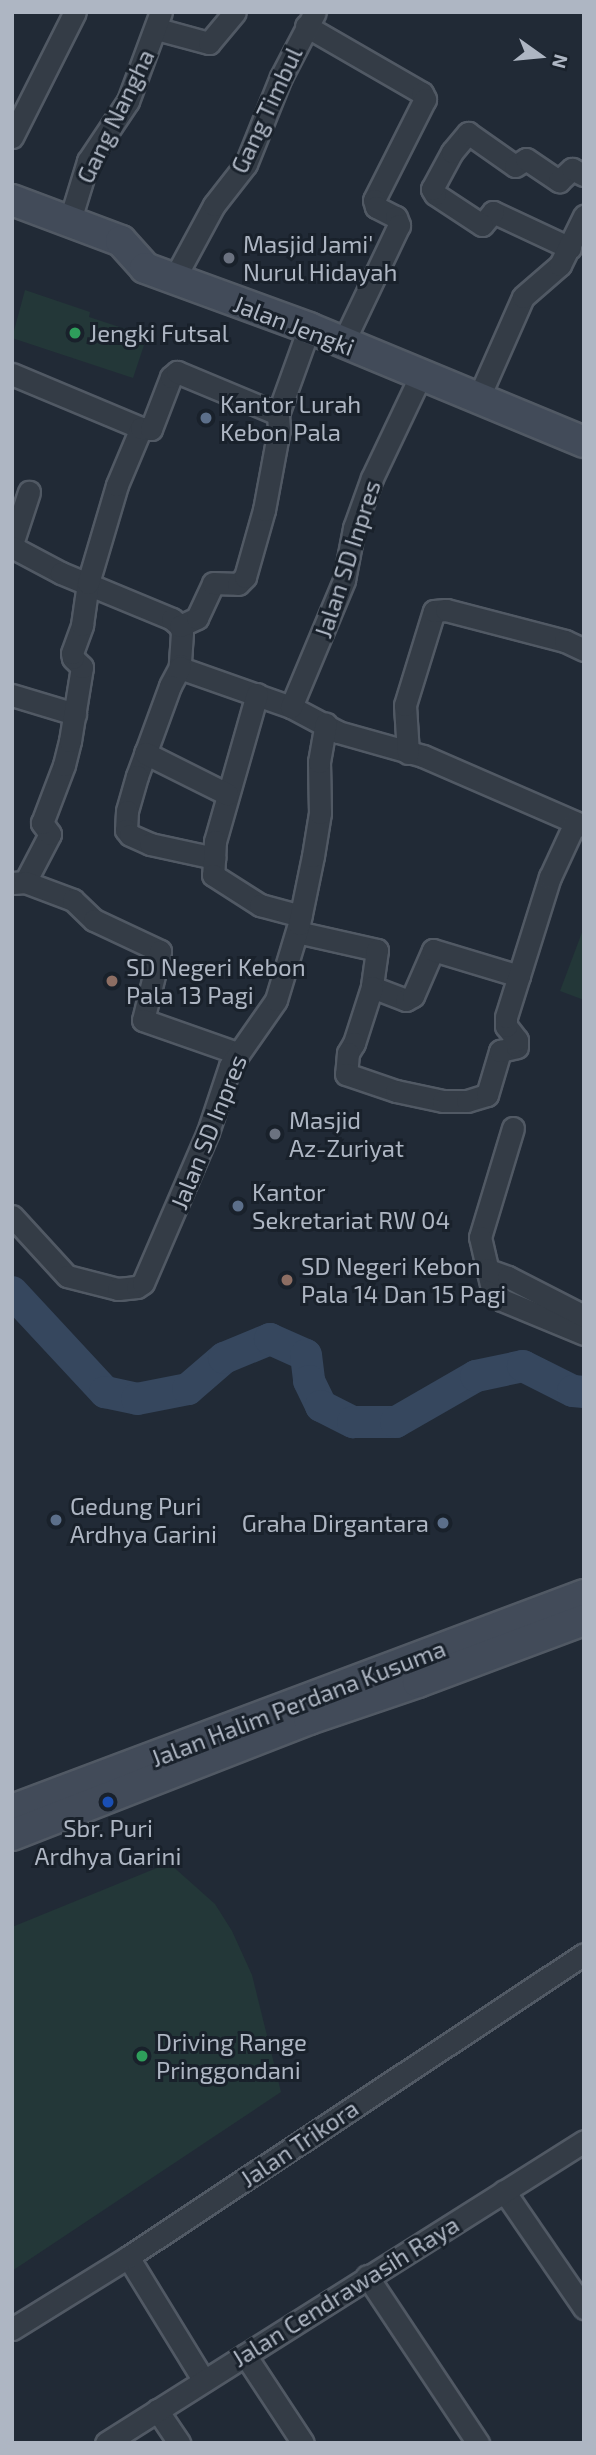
<!DOCTYPE html>
<html>
<head>
<meta charset="utf-8">
<style>
	body { margin:0 }
	#map { position:relative; width:596px; height:2455px; overflow:hidden; background:#212a36; font-family:"Exo 2",sans-serif }
	div>[style] { position:absolute }
	[style*='--x'] { left:calc(var(--x)*1px); top:calc(var(--y)*1px); width:calc(var(--w)*1px); rotate:calc(var(--a)*1deg) }
	.green>* { inset:0; background:#233738 }
	.river>* { height:32px; margin:-16px; padding:0 16px; transform-origin:16px; border-radius:16px; background:#36475e }
	.roads { filter:drop-shadow(2px 0 #515964) drop-shadow(-2px 0 #515964) drop-shadow(0 2px #515964) drop-shadow(0 -2px #515964) }
	.street>* { height:21px; margin:-10.5px; padding:0 10.5px; transform-origin:10.5px; border-radius:10.5px; background:#343c46 }
	.secondary>* { height:30px; margin:-15px; padding:0 15px; transform-origin:15px; border-radius:15px; background:#424b59 }
	.dots>* { width:19px; height:19px; translate:-50% -50%; box-sizing:border-box; border:4px solid #19212b; border-radius:50% }
	span { translate:-50% -50%; white-space:nowrap; text-align:center; line-height:1.15; -webkit-text-stroke:6px #19212b; paint-order:stroke }
	.street-label { font-size:24px; color:#aeb6c3 }
	.poi-label { font-size:24px; color:#aeb6c3 }
	.left { translate:0 -50%; text-align:left }
	.right { translate:-100% -50%; text-align:right }
	.frame { position:absolute; inset:0; border:14px solid #aeb6c3; pointer-events:none }
	.north { position:absolute; left:505px; top:21px; width:70px; height:70px; -webkit-text-stroke:5px #19212b; paint-order:stroke; rotate:105deg; font-size:19px; font-weight:700; line-height:28px; text-align:center; color:#aeb6c3 }
	.north::after { content:''; display:block; margin:auto; width:24px; height:32px; background:#aeb6c3; clip-path:polygon(50% 0,100% 100%,50% 72%,0 100%) }
</style>
</head>
<body>
<div id="map">
	<div class="green">
		<div style="clip-path:polygon(25px 290px,90px 312px,89px 317px,147px 336px,133px 378px,12px 338px)"></div>
		<div style="clip-path:polygon(584px 927px,584px 1000px,560px 991px)"></div>
		<div style="clip-path:polygon(169px 1863px,215px 1904px,232px 1931px,252px 1975px,281px 2092px,12px 2271px,12px 1927px)"></div>
	</div>
	<div class="river">
		<div style="--x:12;--y:1292;--w:137;--a:47.1"></div>
		<div style="--x:105;--y:1392;--w:33;--a:12"></div>
		<div style="--x:137;--y:1399;--w:52;--a:-11.1"></div>
		<div style="--x:188;--y:1389;--w:48;--a:-40.7"></div>
		<div style="--x:224;--y:1358;--w:50;--a:-22.4"></div>
		<div style="--x:270;--y:1339;--w:39;--a:24"></div>
		<div style="--x:306;--y:1355;--w:26;--a:83"></div>
		<div style="--x:309;--y:1381;--w:28;--a:64"></div>
		<div style="--x:321;--y:1406;--w:36;--a:27"></div>
		<div style="--x:353;--y:1422;--w:43;--a:0"></div>
		<div style="--x:396;--y:1422;--w:92;--a:-29.9"></div>
		<div style="--x:476;--y:1376;--w:48;--a:-12"></div>
		<div style="--x:523;--y:1366;--w:56;--a:26.6"></div>
		<div style="--x:573;--y:1391;--w:11;--a:5"></div>
	</div>
	<div class="roads">
		<div class="street">
			<div style="--x:306;--y:26;--w:134;--a:30"></div>
			<div style="--x:422;--y:93;--w:7;--a:63"></div>
			<div style="--x:425;--y:99;--w:113;--a:116.8"></div>
			<div style="--x:374;--y:200;--w:7;--a:74"></div>
			<div style="--x:376;--y:207;--w:22;--a:27"></div>
			<div style="--x:396;--y:217;--w:9;--a:69"></div>
			<div style="--x:399;--y:225;--w:131;--a:115.4"></div>
			<div style="--x:157;--y:29;--w:54;--a:15.1"></div>
			<div style="--x:209;--y:43;--w:40;--a:-50"></div>
			<div style="--x:12;--y:137;--w:140;--a:-63.3"></div>
			<div style="--x:70;--y:220;--w:62;--a:-73"></div>
			<div style="--x:88;--y:161;--w:72;--a:-56.3"></div>
			<div style="--x:128;--y:101;--w:95;--a:-69.7"></div>
			<div style="--x:570;--y:248;--w:85;--a:-154.9"></div>
			<div style="--x:493;--y:212;--w:17;--a:130"></div>
			<div style="--x:482;--y:225;--w:56;--a:-146.6"></div>
			<div style="--x:435;--y:194;--w:6;--a:-121"></div>
			<div style="--x:432;--y:189;--w:42;--a:-61.6"></div>
			<div style="--x:452;--y:152;--w:25;--a:-50"></div>
			<div style="--x:468;--y:133;--w:57;--a:35.1"></div>
			<div style="--x:515;--y:166;--w:13;--a:-32"></div>
			<div style="--x:526;--y:159;--w:40;--a:34"></div>
			<div style="--x:559;--y:181;--w:18;--a:-43"></div>
			<div style="--x:572;--y:169;--w:13;--a:27"></div>
			<div style="--x:174;--y:279;--w:84;--a:-61.6"></div>
			<div style="--x:214;--y:205;--w:52;--a:-52"></div>
			<div style="--x:246;--y:164;--w:94;--a:-68.1"></div>
			<div style="--x:281;--y:77;--w:73;--a:-62.4"></div>
			<div style="--x:12;--y:374;--w:140;--a:22.7"></div>
			<div style="--x:478;--y:399;--w:111;--a:-66.2"></div>
			<div style="--x:523;--y:297;--w:49;--a:-40.9"></div>
			<div style="--x:560;--y:265;--w:55;--a:-63.9"></div>
			<div style="--x:12;--y:544;--w:55;--a:-71.9"></div>
			<div style="--x:12;--y:547;--w:55;--a:28"></div>
			<div style="--x:61;--y:573;--w:120;--a:22.5"></div>
			<div style="--x:172;--y:619;--w:11;--a:41"></div>
			<div style="--x:180;--y:626;--w:7;--a:74"></div>
			<div style="--x:182;--y:633;--w:32;--a:94"></div>
			<div style="--x:180;--y:665;--w:5;--a:53"></div>
			<div style="--x:183;--y:669;--w:114;--a:19.4"></div>
			<div style="--x:291;--y:707;--w:53;--a:28"></div>
			<div style="--x:338;--y:732;--w:88;--a:15.8"></div>
			<div style="--x:423;--y:756;--w:176;--a:23.5"></div>
			<div style="--x:180;--y:626;--w:19;--a:-25"></div>
			<div style="--x:197;--y:618;--w:38;--a:-65"></div>
			<div style="--x:213;--y:583;--w:25;--a:2"></div>
			<div style="--x:238;--y:584;--w:10;--a:-45"></div>
			<div style="--x:245;--y:577;--w:70;--a:-74.2"></div>
			<div style="--x:264;--y:510;--w:82;--a:-79.5"></div>
			<div style="--x:279;--y:429;--w:15;--a:-94"></div>
			<div style="--x:180;--y:667;--w:21;--a:118"></div>
			<div style="--x:170;--y:686;--w:96;--a:110.1"></div>
			<div style="--x:137;--y:776;--w:36;--a:106"></div>
			<div style="--x:127;--y:811;--w:19;--a:93"></div>
			<div style="--x:126;--y:830;--w:6;--a:51"></div>
			<div style="--x:130;--y:835;--w:22;--a:24"></div>
			<div style="--x:150;--y:844;--w:66;--a:12.3"></div>
			<div style="--x:257;--y:694;--w:153;--a:105.9"></div>
			<div style="--x:215;--y:841;--w:34;--a:93"></div>
			<div style="--x:213;--y:875;--w:56;--a:32.6"></div>
			<div style="--x:260;--y:905;--w:42;--a:15"></div>
			<div style="--x:12;--y:695;--w:66;--a:16.8"></div>
			<div style="--x:291;--y:707;--w:138;--a:-67.3"></div>
			<div style="--x:344;--y:580;--w:53;--a:-79.1"></div>
			<div style="--x:354;--y:528;--w:53;--a:-70.2"></div>
			<div style="--x:372;--y:478;--w:114;--a:-64.6"></div>
			<div style="--x:145;--y:753;--w:92;--a:26.6"></div>
			<div style="--x:408;--y:753;--w:48;--a:-93.6"></div>
			<div style="--x:405;--y:705;--w:98;--a:-72.9"></div>
			<div style="--x:434;--y:611;--w:12;--a:-5"></div>
			<div style="--x:446;--y:610;--w:123;--a:14.6"></div>
			<div style="--x:565;--y:641;--w:21;--a:25"></div>
			<div style="--x:25;--y:882;--w:54;--a:-62.5"></div>
			<div style="--x:50;--y:834;--w:14;--a:-126"></div>
			<div style="--x:42;--y:823;--w:62;--a:-69.2"></div>
			<div style="--x:64;--y:765;--w:25;--a:-76"></div>
			<div style="--x:70;--y:741;--w:75;--a:-80.8"></div>
			<div style="--x:82;--y:667;--w:13;--a:-135"></div>
			<div style="--x:73;--y:658;--w:5;--a:-101"></div>
			<div style="--x:72;--y:653;--w:30;--a:-70"></div>
			<div style="--x:82;--y:625;--w:42;--a:-81.9"></div>
			<div style="--x:88;--y:583;--w:102;--a:-73.5"></div>
			<div style="--x:117;--y:485;--w:62;--a:-67.2"></div>
			<div style="--x:141;--y:428;--w:10;--a:6"></div>
			<div style="--x:151;--y:429;--w:56;--a:-69"></div>
			<div style="--x:171;--y:377;--w:8;--a:-40"></div>
			<div style="--x:177;--y:372;--w:109;--a:22.6"></div>
			<div style="--x:278;--y:414;--w:91;--a:-70.2"></div>
			<div style="--x:13;--y:883;--w:12;--a:-5"></div>
			<div style="--x:25;--y:882;--w:51;--a:20.6"></div>
			<div style="--x:73;--y:900;--w:29;--a:44"></div>
			<div style="--x:94;--y:920;--w:73;--a:25.2"></div>
			<div style="--x:160;--y:951;--w:71;--a:103.8"></div>
			<div style="--x:143;--y:1020;--w:100;--a:19.3"></div>
			<div style="--x:297;--y:932;--w:82;--a:12.7"></div>
			<div style="--x:377;--y:950;--w:37;--a:98"></div>
			<div style="--x:372;--y:987;--w:36;--a:21"></div>
			<div style="--x:406;--y:1000;--w:8;--a:-30"></div>
			<div style="--x:413;--y:996;--w:50;--a:-66.5"></div>
			<div style="--x:433;--y:950;--w:90;--a:16.8"></div>
			<div style="--x:372;--y:987;--w:59;--a:107.8"></div>
			<div style="--x:354;--y:1043;--w:12;--a:121"></div>
			<div style="--x:348;--y:1053;--w:21;--a:95"></div>
			<div style="--x:346;--y:1074;--w:53;--a:18.8"></div>
			<div style="--x:396;--y:1091;--w:48;--a:12"></div>
			<div style="--x:443;--y:1101;--w:24;--a:0"></div>
			<div style="--x:467;--y:1101;--w:21;--a:-17"></div>
			<div style="--x:487;--y:1095;--w:46;--a:-73.5"></div>
			<div style="--x:500;--y:1051;--w:17;--a:-13"></div>
			<div style="--x:517;--y:1047;--w:7;--a:-90"></div>
			<div style="--x:517;--y:1040;--w:18;--a:-128"></div>
			<div style="--x:506;--y:1026;--w:9;--a:-90"></div>
			<div style="--x:506;--y:1017;--w:147;--a:-72.6"></div>
			<div style="--x:550;--y:877;--w:60;--a:-65.2"></div>
			<div style="--x:513;--y:1128;--w:114;--a:106.8"></div>
			<div style="--x:480;--y:1237;--w:53;--a:77"></div>
			<div style="--x:492;--y:1289;--w:15;--a:48"></div>
			<div style="--x:502;--y:1300;--w:89;--a:22.5"></div>
			<div style="--x:12;--y:1216;--w:81;--a:47.5"></div>
			<div style="--x:67;--y:1276;--w:53;--a:14.3"></div>
			<div style="--x:118;--y:1289;--w:19;--a:-6"></div>
			<div style="--x:137;--y:1287;--w:7;--a:-34"></div>
			<div style="--x:143;--y:1283;--w:164;--a:-66.7"></div>
			<div style="--x:208;--y:1132;--w:70;--a:-71.6"></div>
			<div style="--x:230;--y:1066;--w:80;--a:-55.1"></div>
			<div style="--x:276;--y:1000;--w:79;--a:-73.2"></div>
			<div style="--x:299;--y:924;--w:69;--a:-78.4"></div>
			<div style="--x:313;--y:856;--w:44;--a:-80.8"></div>
			<div style="--x:320;--y:813;--w:51;--a:-91.1"></div>
			<div style="--x:319;--y:762;--w:39;--a:-80"></div>
			<div style="--x:486;--y:1269;--w:23;--a:20"></div>
			<div style="--x:508;--y:1277;--w:85;--a:27.2"></div>
			<div style="--x:504;--y:2191;--w:142;--a:55.6"></div>
			<div style="--x:128;--y:2257;--w:145;--a:58.5"></div>
			<div style="--x:367;--y:2276;--w:201;--a:56.4"></div>
			<div style="--x:12;--y:2329;--w:137;--a:-31.8"></div>
			<div style="--x:128;--y:2257;--w:547;--a:-33.6"></div>
			<div style="--x:245;--y:2355;--w:105;--a:56.6"></div>
			<div style="--x:157;--y:2410;--w:40;--a:56"></div>
			<div style="--x:106;--y:2443;--w:565;--a:-32.28"></div>
		</div>
		<div class="secondary">
			<div style="--x:12;--y:200;--w:116;--a:20.6"></div>
			<div style="--x:121;--y:241;--w:36;--a:48"></div>
			<div style="--x:145;--y:268;--w:175;--a:20.1"></div>
			<div style="--x:309;--y:328;--w:298;--a:22.5"></div>
			<div style="--x:12;--y:1810;--w:611;--a:-20.6"></div>
			<div style="--x:12;--y:1835;--w:319;--a:-21.3"></div>
			<div style="--x:309;--y:1719;--w:115;--a:-18.7"></div>
			<div style="--x:418;--y:1682;--w:177;--a:-20.5"></div>
		</div>
	</div>
	<div class="dots">
		<div style="left:229px;top:258px;background:#6b7280"></div>
		<div style="left:75px;top:333px;background:#2e9e5b"></div>
		<div style="left:206px;top:418px;background:#5c6f8a"></div>
		<div style="left:112px;top:981px;background:#8d6e63"></div>
		<div style="left:275px;top:1134px;background:#6b7280"></div>
		<div style="left:238px;top:1206px;background:#5c6f8a"></div>
		<div style="left:287px;top:1280px;background:#8d6e63"></div>
		<div style="left:56px;top:1520px;background:#5c6f8a"></div>
		<div style="left:443px;top:1523px;background:#5c6f8a"></div>
		<div style="left:108px;top:1802px;background:#1a4fb4"></div>
		<div style="left:142px;top:2056px;background:#2e9e5b"></div>
	</div>
	<div class="street-label">
		<span style="left:266px;top:110px;rotate:-65deg">Gang Timbul</span>
		<span style="left:115px;top:116px;rotate:-64deg">Gang Nangha</span>
		<span style="left:294px;top:325px;rotate:21deg">Jalan Jengki</span>
		<span style="left:347px;top:559px;rotate:-72deg">Jalan SD Inpres</span>
		<span style="left:208px;top:1132px;rotate:-68deg">Jalan SD Inpres</span>
		<span style="left:298px;top:1703px;rotate:-21deg">Jalan Halim Perdana Kusuma</span>
		<span style="left:299px;top:2143px;rotate:-34deg">Jalan Trikora</span>
		<span style="left:345px;top:2291px;rotate:-32deg">Jalan Cendrawasih Raya</span>
	</div>
	<div class="poi-label">
		<span class="left" style="left:243px;top:258px">Masjid Jami'<br>Nurul Hidayah</span>
		<span class="left" style="left:89px;top:333px">Jengki Futsal</span>
		<span class="left" style="left:220px;top:418px">Kantor Lurah<br>Kebon Pala</span>
		<span class="left" style="left:126px;top:981px">SD Negeri Kebon<br>Pala 13 Pagi</span>
		<span class="left" style="left:289px;top:1134px">Masjid<br>Az-Zuriyat</span>
		<span class="left" style="left:252px;top:1206px">Kantor<br>Sekretariat RW 04</span>
		<span class="left" style="left:301px;top:1280px">SD Negeri Kebon<br>Pala 14 Dan 15 Pagi</span>
		<span class="left" style="left:70px;top:1520px">Gedung Puri<br>Ardhya Garini</span>
		<span class="right" style="left:429px;top:1523px">Graha Dirgantara</span>
		<span style="left:108px;top:1842px">Sbr. Puri<br>Ardhya Garini</span>
		<span class="left" style="left:156px;top:2056px">Driving Range<br>Pringgondani</span>
	</div>
	<div class="frame"></div>
	<div class="north">N</div>
</div>
</body>
</html>
